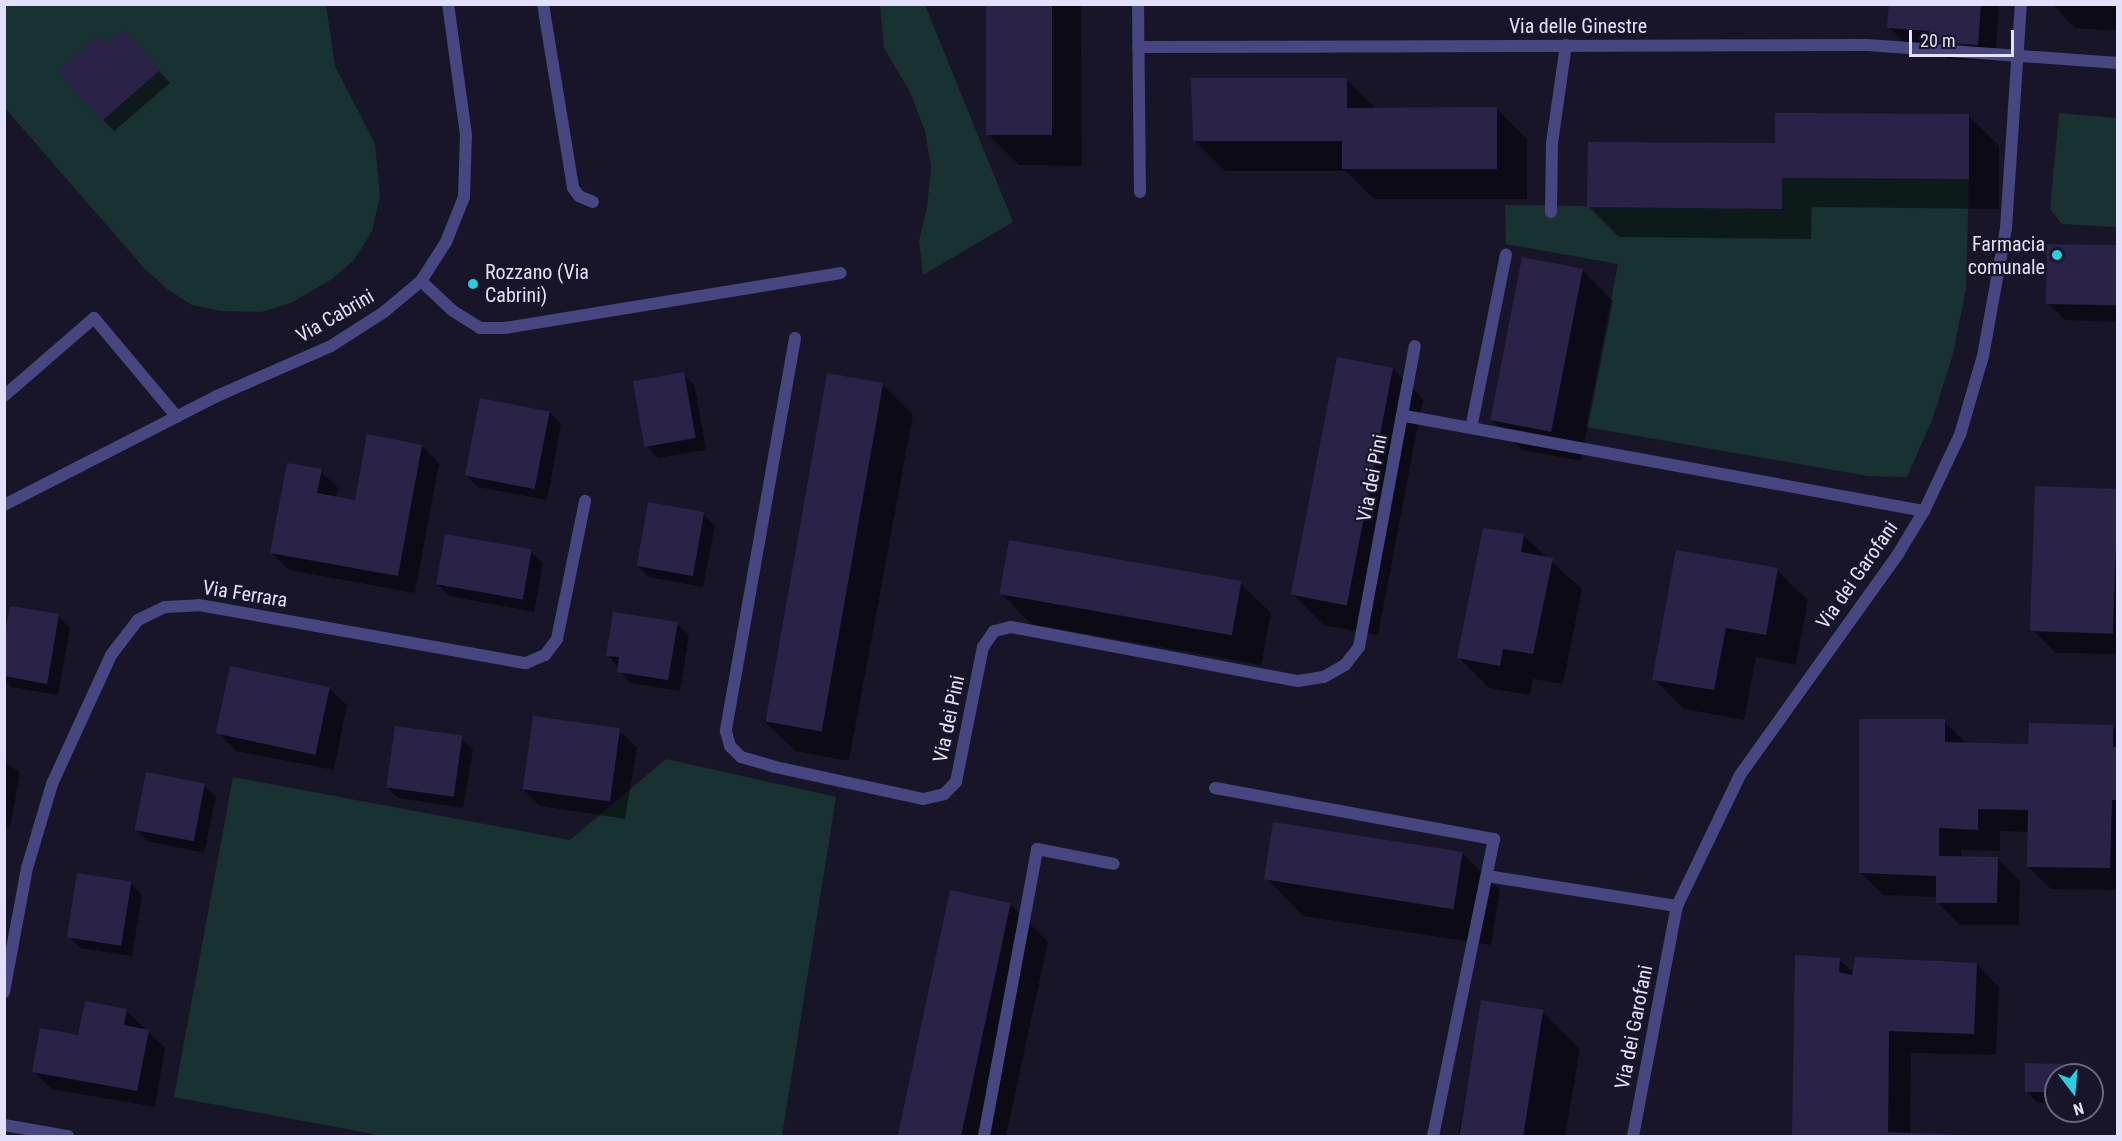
<!DOCTYPE html>
<html>
<head>
<meta charset="utf-8">
<style>
	body { margin:0 }
	#map { position:relative; width:2122px; height:1141px; overflow:hidden; background:#181529; font-family:"Roboto Condensed",sans-serif }
	div>[style] { position:absolute }
	[style*='--x'] { left:calc(var(--x)*1px); top:calc(var(--y)*1px); width:calc(var(--w)*1px); rotate:calc(var(--a)*1deg) }
	.green>* { inset:0; background:#183231 }
	.shadow>* { inset:0; background:#0007 }
	.building>* { inset:0; background:#2a2347; transform-origin:0 0 }
	.service>* { height:12px; margin:-6px; padding:0 6px; transform-origin:6px; border-radius:6px; background:#484681 }
	.minor>* { height:12px; margin:-6px; padding:0 6px; transform-origin:6px; border-radius:6px; background:#484681 }
	.dots>* { width:16px; height:16px; translate:-50% -50%; box-sizing:border-box; border:3px solid #181529; border-radius:50% }
	span { translate:-50% -50%; white-space:nowrap; text-align:center; line-height:1.15; -webkit-text-stroke:4.5px #181529; paint-order:stroke }
	.street-label { font-size:20px; color:#e3e0fb }
	.poi-label { font-size:20px; color:#e3e0fb }
	.right { translate:-100% -50%; text-align:right }
	.left { translate:0 -50%; text-align:left }
	.frame { position:absolute; inset:0; border:6px solid #e3e0fb; pointer-events:none }
	.north { position:absolute; left:2044px; top:1063px; width:60px; height:60px; box-sizing:border-box; background:#181529; border:2px solid #69667d; border-radius:50%; rotate:164deg; font-size:16px; font-weight:700; line-height:24px; text-align:center; color:#e3e0fb }
	.north::after { content:''; display:block; margin:auto; width:21px; height:27px; background:#27d0e0; clip-path:polygon(50% 0,100% 100%,50% 72%,0 100%) }
	.scale { position:absolute; left:1909px; top:30px; width:105px; height:27px; box-sizing:border-box; border:3px solid #e3e0fb; border-top:0; padding-left:8px; font-size:18px; line-height:21px; white-space:nowrap; color:#e3e0fb; -webkit-text-stroke:4px #181529; paint-order:stroke }
</style>
</head>
<body>
<div id="map">
	<div class="green">
		<div style="clip-path:polygon(4px 5px,326px 5px,335px 66px,375px 144px,380px 196px,372px 231px,354px 260px,332px 279px,291px 303px,261px 312px,222px 311px,192px 305px,167px 289px,144px 268px,5px 108px)"></div>
		<div style="clip-path:polygon(880px 5px,925px 5px,1013px 222px,923px 275px,919px 241px,927px 208px,931px 167px,925px 131px,910px 92px,884px 48px)"></div>
		<div style="clip-path:polygon(2059px 113px,2117px 118px,2117px 227px,2062px 224px,2050px 209px)"></div>
		<div style="clip-path:polygon(1782px 178px,1969px 179px,1966px 289px,1953px 354px,1932px 420px,1907px 477px,1868px 476px,1586px 427px,1618px 264px,1506px 244px,1505px 205px,1781px 209px)"></div>
		<div style="clip-path:polygon(666px 759px,836px 797px,782px 1136px,384px 1136px,174px 1097px,233px 777px,570px 840px)"></div>
	</div>
	<div class="shadow">
		<div style="clip-path:polygon(988px 4px,1081px 4px,1082px 166px,1019px 165px,989px 135px)"></div>
		<div style="clip-path:polygon(1890px 4px,1999px 5px,1995px 61px,1948px 59px,1936px 47px,1906px 44px,1889px 27px)"></div>
		<div style="clip-path:polygon(2052px 4px,2118px 4px,2118px 31px,2075px 28px)"></div>
		<div style="clip-path:polygon(135px 44px,170px 83px,114px 131px,103px 120px,107px 45px)"></div>
		<div style="clip-path:polygon(1346px 79px,1376px 109px,1497px 109px,1527px 139px,1527px 199px,1374px 199px,1346px 171px,1225px 171px,1195px 141px)"></div>
		<div style="clip-path:polygon(1969px 116px,1999px 146px,1999px 209px,1812px 207px,1811px 239px,1619px 237px,1589px 207px,1776px 145px)"></div>
		<div style="clip-path:polygon(2118px 247px,2118px 322px,2065px 320px,2047px 303px)"></div>
		<div style="clip-path:polygon(1523px 259px,1583px 271px,1613px 301px,1581px 461px,1522px 450px,1491px 419px)"></div>
		<div style="clip-path:polygon(1393px 369px,1423px 399px,1378px 635px,1323px 625px,1293px 594px)"></div>
		<div style="clip-path:polygon(683px 374px,695px 386px,706px 450px,658px 458px,646px 446px)"></div>
		<div style="clip-path:polygon(882px 384px,913px 415px,849px 761px,795px 751px,764px 721px)"></div>
		<div style="clip-path:polygon(550px 412px,561px 424px,547px 500px,478px 487px,467px 476px)"></div>
		<div style="clip-path:polygon(422px 446px,439px 463px,415px 593px,289px 570px,271px 552px,321px 471px,338px 488px,336px 498px,356px 502px)"></div>
		<div style="clip-path:polygon(2118px 491px,2118px 654px,2056px 653px,2034px 631px)"></div>
		<div style="clip-path:polygon(703px 514px,715px 526px,703px 587px,649px 577px,637px 566px)"></div>
		<div style="clip-path:polygon(1524px 536px,1582px 589px,1563px 684px,1533px 679px,1530px 695px,1489px 688px,1458px 657px)"></div>
		<div style="clip-path:polygon(531px 552px,543px 563px,534px 612px,449px 596px,437px 584px)"></div>
		<div style="clip-path:polygon(1777px 570px,1808px 600px,1796px 665px,1756px 657px,1744px 720px,1684px 709px,1654px 679px)"></div>
		<div style="clip-path:polygon(1240px 583px,1271px 613px,1261px 665px,1031px 624px,1001px 593px)"></div>
		<div style="clip-path:polygon(58px 616px,70px 628px,58px 695px,11px 687px,4px 680px,4px 646px)"></div>
		<div style="clip-path:polygon(677px 624px,689px 635px,680px 691px,630px 683px,608px 655px)"></div>
		<div style="clip-path:polygon(329px 688px,347px 705px,334px 770px,236px 751px,219px 733px)"></div>
		<div style="clip-path:polygon(1944px 721px,1967px 744px,2030px 745px,2113px 727px,2118px 732px,2118px 890px,2051px 889px,2028px 867px,2029px 832px,2000px 831px,2000px 851px,1961px 850px,1961px 858px,1997px 858px,2020px 881px,2019px 925px,1960px 925px,1937px 902px,1937px 897px,1883px 895px,1860px 872px)"></div>
		<div style="clip-path:polygon(619px 730px,637px 748px,625px 819px,540px 806px,523px 789px)"></div>
		<div style="clip-path:polygon(461px 738px,473px 750px,463px 808px,398px 798px,386px 786px)"></div>
		<div style="clip-path:polygon(4px 761px,20px 773px,10px 828px,4px 827px)"></div>
		<div style="clip-path:polygon(204px 785px,216px 797px,204px 853px,147px 841px,135px 829px)"></div>
		<div style="clip-path:polygon(1462px 853px,1500px 890px,1491px 945px,1303px 916px,1266px 878px)"></div>
		<div style="clip-path:polygon(130px 883px,142px 895px,132px 956px,80px 948px,69px 936px)"></div>
		<div style="clip-path:polygon(951px 892px,1011px 905px,1048px 942px,1006px 1136px,898px 1136px)"></div>
		<div style="clip-path:polygon(1796px 957px,1839px 959px,1854px 973px,1977px 964px,1999px 987px,1996px 1055px,1911px 1053px,1910px 1134px,2014px 1136px,1793px 1136px)"></div>
		<div style="clip-path:polygon(1482px 1001px,1542px 1012px,1580px 1049px,1565px 1136px,1458px 1136px)"></div>
		<div style="clip-path:polygon(126px 1010px,165px 1048px,155px 1107px,51px 1089px,34px 1071px,80px 1036px)"></div>
		<div style="clip-path:polygon(2027px 1064px,2076px 1065px,2085px 1075px,2056px 1075px,2056px 1103px,2038px 1103px,2026px 1091px)"></div>
	</div>
	<div class="building">
		<div style="left:986px;top:4px;width:66px;height:131px"></div>
		<div style="clip-path:polygon(1889px 4px,1981px 4px,1978px 45px,1929px 42px,1929px 31px,1887px 28px)"></div>
		<div style="clip-path:polygon(124px 30px,160px 70px,102px 121px,58px 72px,99px 35px,106px 43px)"></div>
		<div style="clip-path:polygon(1191px 78px,1347px 78px,1347px 108px,1497px 107px,1497px 169px,1342px 169px,1342px 141px,1193px 141px)"></div>
		<div style="clip-path:polygon(1775px 113px,1969px 114px,1969px 179px,1782px 178px,1782px 209px,1587px 207px,1588px 142px,1775px 143px)"></div>
		<div style="left:2047px;top:244px;width:71px;height:60px;rotate:1deg"></div>
		<div style="left:1522px;top:257px;width:62px;height:166px;rotate:11deg"></div>
		<div style="left:1337px;top:357px;width:57px;height:242px;rotate:11deg"></div>
		<div style="left:684px;top:372px;width:67px;height:52px;rotate:80deg"></div>
		<div style="left:827px;top:373px;width:57px;height:354px;rotate:10deg"></div>
		<div style="left:480px;top:398px;width:71px;height:79px;rotate:11deg"></div>
		<div style="clip-path:polygon(367px 434px,422px 445px,398px 576px,270px 553px,287px 463px,322px 469px,317px 493px,355px 500px)"></div>
		<div style="left:2035px;top:486px;width:83px;height:145px;rotate:2deg"></div>
		<div style="left:648px;top:502px;width:57px;height:65px;rotate:10deg"></div>
		<div style="clip-path:polygon(1483px 528px,1524px 534px,1521px 552px,1553px 558px,1533px 654px,1503px 649px,1500px 666px,1457px 658px)"></div>
		<div style="left:445px;top:534px;width:88px;height:51px;rotate:10deg"></div>
		<div style="left:1009px;top:540px;width:236px;height:55px;rotate:10deg"></div>
		<div style="clip-path:polygon(1676px 550px,1778px 568px,1766px 635px,1726px 628px,1714px 690px,1652px 680px)"></div>
		<div style="clip-path:polygon(10px 606px,59px 614px,47px 684px,4px 676px,4px 637px)"></div>
		<div style="clip-path:polygon(613px 612px,678px 622px,668px 680px,617px 672px,619px 657px,606px 656px)"></div>
		<div style="left:230px;top:666px;width:102px;height:69px;rotate:12deg"></div>
		<div style="left:533px;top:716px;width:88px;height:74px;rotate:8deg"></div>
		<div style="clip-path:polygon(1859px 719px,1945px 719px,1945px 742px,2028px 744px,2029px 723px,2113px 725px,2113px 747px,2118px 747px,2118px 800px,2112px 800px,2110px 868px,2027px 867px,2028px 810px,1978px 809px,1978px 830px,1939px 828px,1939px 856px,1998px 857px,1997px 903px,1936px 903px,1936px 876px,1859px 873px)"></div>
		<div style="left:395px;top:726px;width:68px;height:62px;rotate:8deg"></div>
		<div style="left:146px;top:772px;width:60px;height:59px;rotate:11deg"></div>
		<div style="left:1273px;top:822px;width:192px;height:58px;rotate:9deg"></div>
		<div style="left:77px;top:873px;width:55px;height:65px;rotate:9deg"></div>
		<div style="left:950px;top:890px;width:62px;height:252px;rotate:12deg"></div>
		<div style="clip-path:polygon(1795px 955px,1840px 958px,1839px 972px,1852px 975px,1855px 957px,1977px 963px,1974px 1034px,1889px 1031px,1888px 1132px,1994px 1136px,1792px 1136px)"></div>
		<div style="left:1481px;top:1000px;width:63px;height:138px;rotate:9deg"></div>
		<div style="clip-path:polygon(85px 1001px,127px 1009px,124px 1025px,149px 1030px,137px 1091px,32px 1072px,40px 1028px,78px 1035px)"></div>
		<div style="clip-path:polygon(2025px 1063px,2076px 1064px,2076px 1075px,2056px 1075px,2056px 1092px,2025px 1092px)"></div>
	</div>
	<div class="service">
		<div style="--x:543;--y:4;--w:186;--a:80.7"></div>
		<div style="--x:573;--y:188;--w:10;--a:53"></div>
		<div style="--x:579;--y:196;--w:15;--a:23"></div>
		<div style="--x:1551;--y:212;--w:69;--a:-89.2"></div>
		<div style="--x:1552;--y:143;--w:99;--a:-81.9"></div>
		<div style="--x:421;--y:281;--w:44;--a:43.2"></div>
		<div style="--x:453;--y:311;--w:32;--a:32"></div>
		<div style="--x:480;--y:328;--w:25;--a:0"></div>
		<div style="--x:505;--y:328;--w:340;--a:-9.3"></div>
		<div style="--x:4;--y:396;--w:119;--a:-40.9"></div>
		<div style="--x:94;--y:318;--w:129;--a:50"></div>
		<div style="--x:1471;--y:428;--w:177;--a:-78.6"></div>
		<div style="--x:1215;--y:788;--w:284;--a:10.4"></div>
		<div style="--x:1494;--y:839;--w:303;--a:101.6"></div>
		<div style="--x:1487;--y:876;--w:192;--a:9"></div>
		<div style="--x:984;--y:1136;--w:292;--a:-79.5"></div>
		<div style="--x:1037;--y:849;--w:78;--a:11"></div>
	</div>
	<div class="minor">
		<div style="--x:1138;--y:4;--w:188;--a:89.4"></div>
		<div style="--x:1138;--y:47;--w:729;--a:-0.16"></div>
		<div style="--x:1867;--y:45;--w:252;--a:4.1"></div>
		<div style="--x:795;--y:338;--w:399;--a:100"></div>
		<div style="--x:726;--y:731;--w:16;--a:75"></div>
		<div style="--x:730;--y:746;--w:16;--a:45"></div>
		<div style="--x:741;--y:757;--w:35;--a:16"></div>
		<div style="--x:775;--y:767;--w:151;--a:12.2"></div>
		<div style="--x:923;--y:799;--w:22;--a:-13"></div>
		<div style="--x:944;--y:794;--w:17;--a:-45"></div>
		<div style="--x:956;--y:782;--w:138;--a:-78.7"></div>
		<div style="--x:983;--y:647;--w:19;--a:-55"></div>
		<div style="--x:994;--y:631;--w:17;--a:-13"></div>
		<div style="--x:1011;--y:627;--w:292;--a:10.7"></div>
		<div style="--x:1298;--y:681;--w:26;--a:-9"></div>
		<div style="--x:1324;--y:677;--w:24;--a:-30"></div>
		<div style="--x:1345;--y:665;--w:23;--a:-52"></div>
		<div style="--x:1359;--y:647;--w:306;--a:-79.5"></div>
		<div style="--x:1405;--y:416;--w:528;--a:10.37"></div>
		<div style="--x:4;--y:505;--w:239;--a:-27.1"></div>
		<div style="--x:217;--y:396;--w:124;--a:-23.7"></div>
		<div style="--x:331;--y:346;--w:63;--a:-32.7"></div>
		<div style="--x:384;--y:312;--w:48;--a:-40"></div>
		<div style="--x:421;--y:281;--w:46;--a:-57.3"></div>
		<div style="--x:446;--y:242;--w:48;--a:-68.2"></div>
		<div style="--x:464;--y:197;--w:62;--a:-88.2"></div>
		<div style="--x:466;--y:135;--w:132;--a:-97.8"></div>
		<div style="--x:4;--y:992;--w:126;--a:-79.5"></div>
		<div style="--x:27;--y:868;--w:88;--a:-73.4"></div>
		<div style="--x:52;--y:784;--w:142;--a:-65.4"></div>
		<div style="--x:111;--y:655;--w:44;--a:-52.4"></div>
		<div style="--x:138;--y:620;--w:30;--a:-26"></div>
		<div style="--x:165;--y:607;--w:34;--a:-3"></div>
		<div style="--x:199;--y:605;--w:332;--a:10.1"></div>
		<div style="--x:526;--y:663;--w:21;--a:-23"></div>
		<div style="--x:545;--y:655;--w:20;--a:-53"></div>
		<div style="--x:557;--y:639;--w:141;--a:-78.5"></div>
		<div style="--x:4;--y:1125;--w:65;--a:9.8"></div>
		<div style="--x:1633;--y:1136;--w:234;--a:-79.2"></div>
		<div style="--x:1677;--y:906;--w:145;--a:-64.3"></div>
		<div style="--x:1740;--y:775;--w:272;--a:-54.4"></div>
		<div style="--x:1898;--y:554;--w:50;--a:-58.8"></div>
		<div style="--x:1924;--y:511;--w:84;--a:-64.7"></div>
		<div style="--x:1960;--y:435;--w:82;--a:-73.8"></div>
		<div style="--x:1983;--y:356;--w:130;--a:-79.8"></div>
		<div style="--x:2006;--y:228;--w:225;--a:-86.2"></div>
	</div>
	<div class="dots">
		<div style="left:2057px;top:255px;background:#27d0e0"></div>
		<div style="left:473px;top:284px;background:#27d0e0"></div>
	</div>
	<div class="street-label">
		<span style="left:1578px;top:26px">Via delle Ginestre</span>
		<span style="left:335px;top:316px;rotate:-30deg">Via Cabrini</span>
		<span style="left:1372px;top:478px;rotate:-79deg">Via dei Pini</span>
		<span style="left:1857px;top:575px;rotate:-55deg">Via dei Garofani</span>
		<span style="left:245px;top:594px;rotate:9deg">Via Ferrara</span>
		<span style="left:949px;top:719px;rotate:-78deg">Via dei Pini</span>
		<span style="left:1634px;top:1027px;rotate:-79deg">Via dei Garofani</span>
	</div>
	<div class="poi-label">
		<span class="right" style="left:2045px;top:256px">Farmacia<br>comunale</span>
		<span class="left" style="left:485px;top:284px">Rozzano (Via<br>Cabrini)</span>
	</div>
	<div class="frame"></div>
	<div class="north">N</div>
	<div class="scale">20 m</div>
</div>
</body>
</html>
